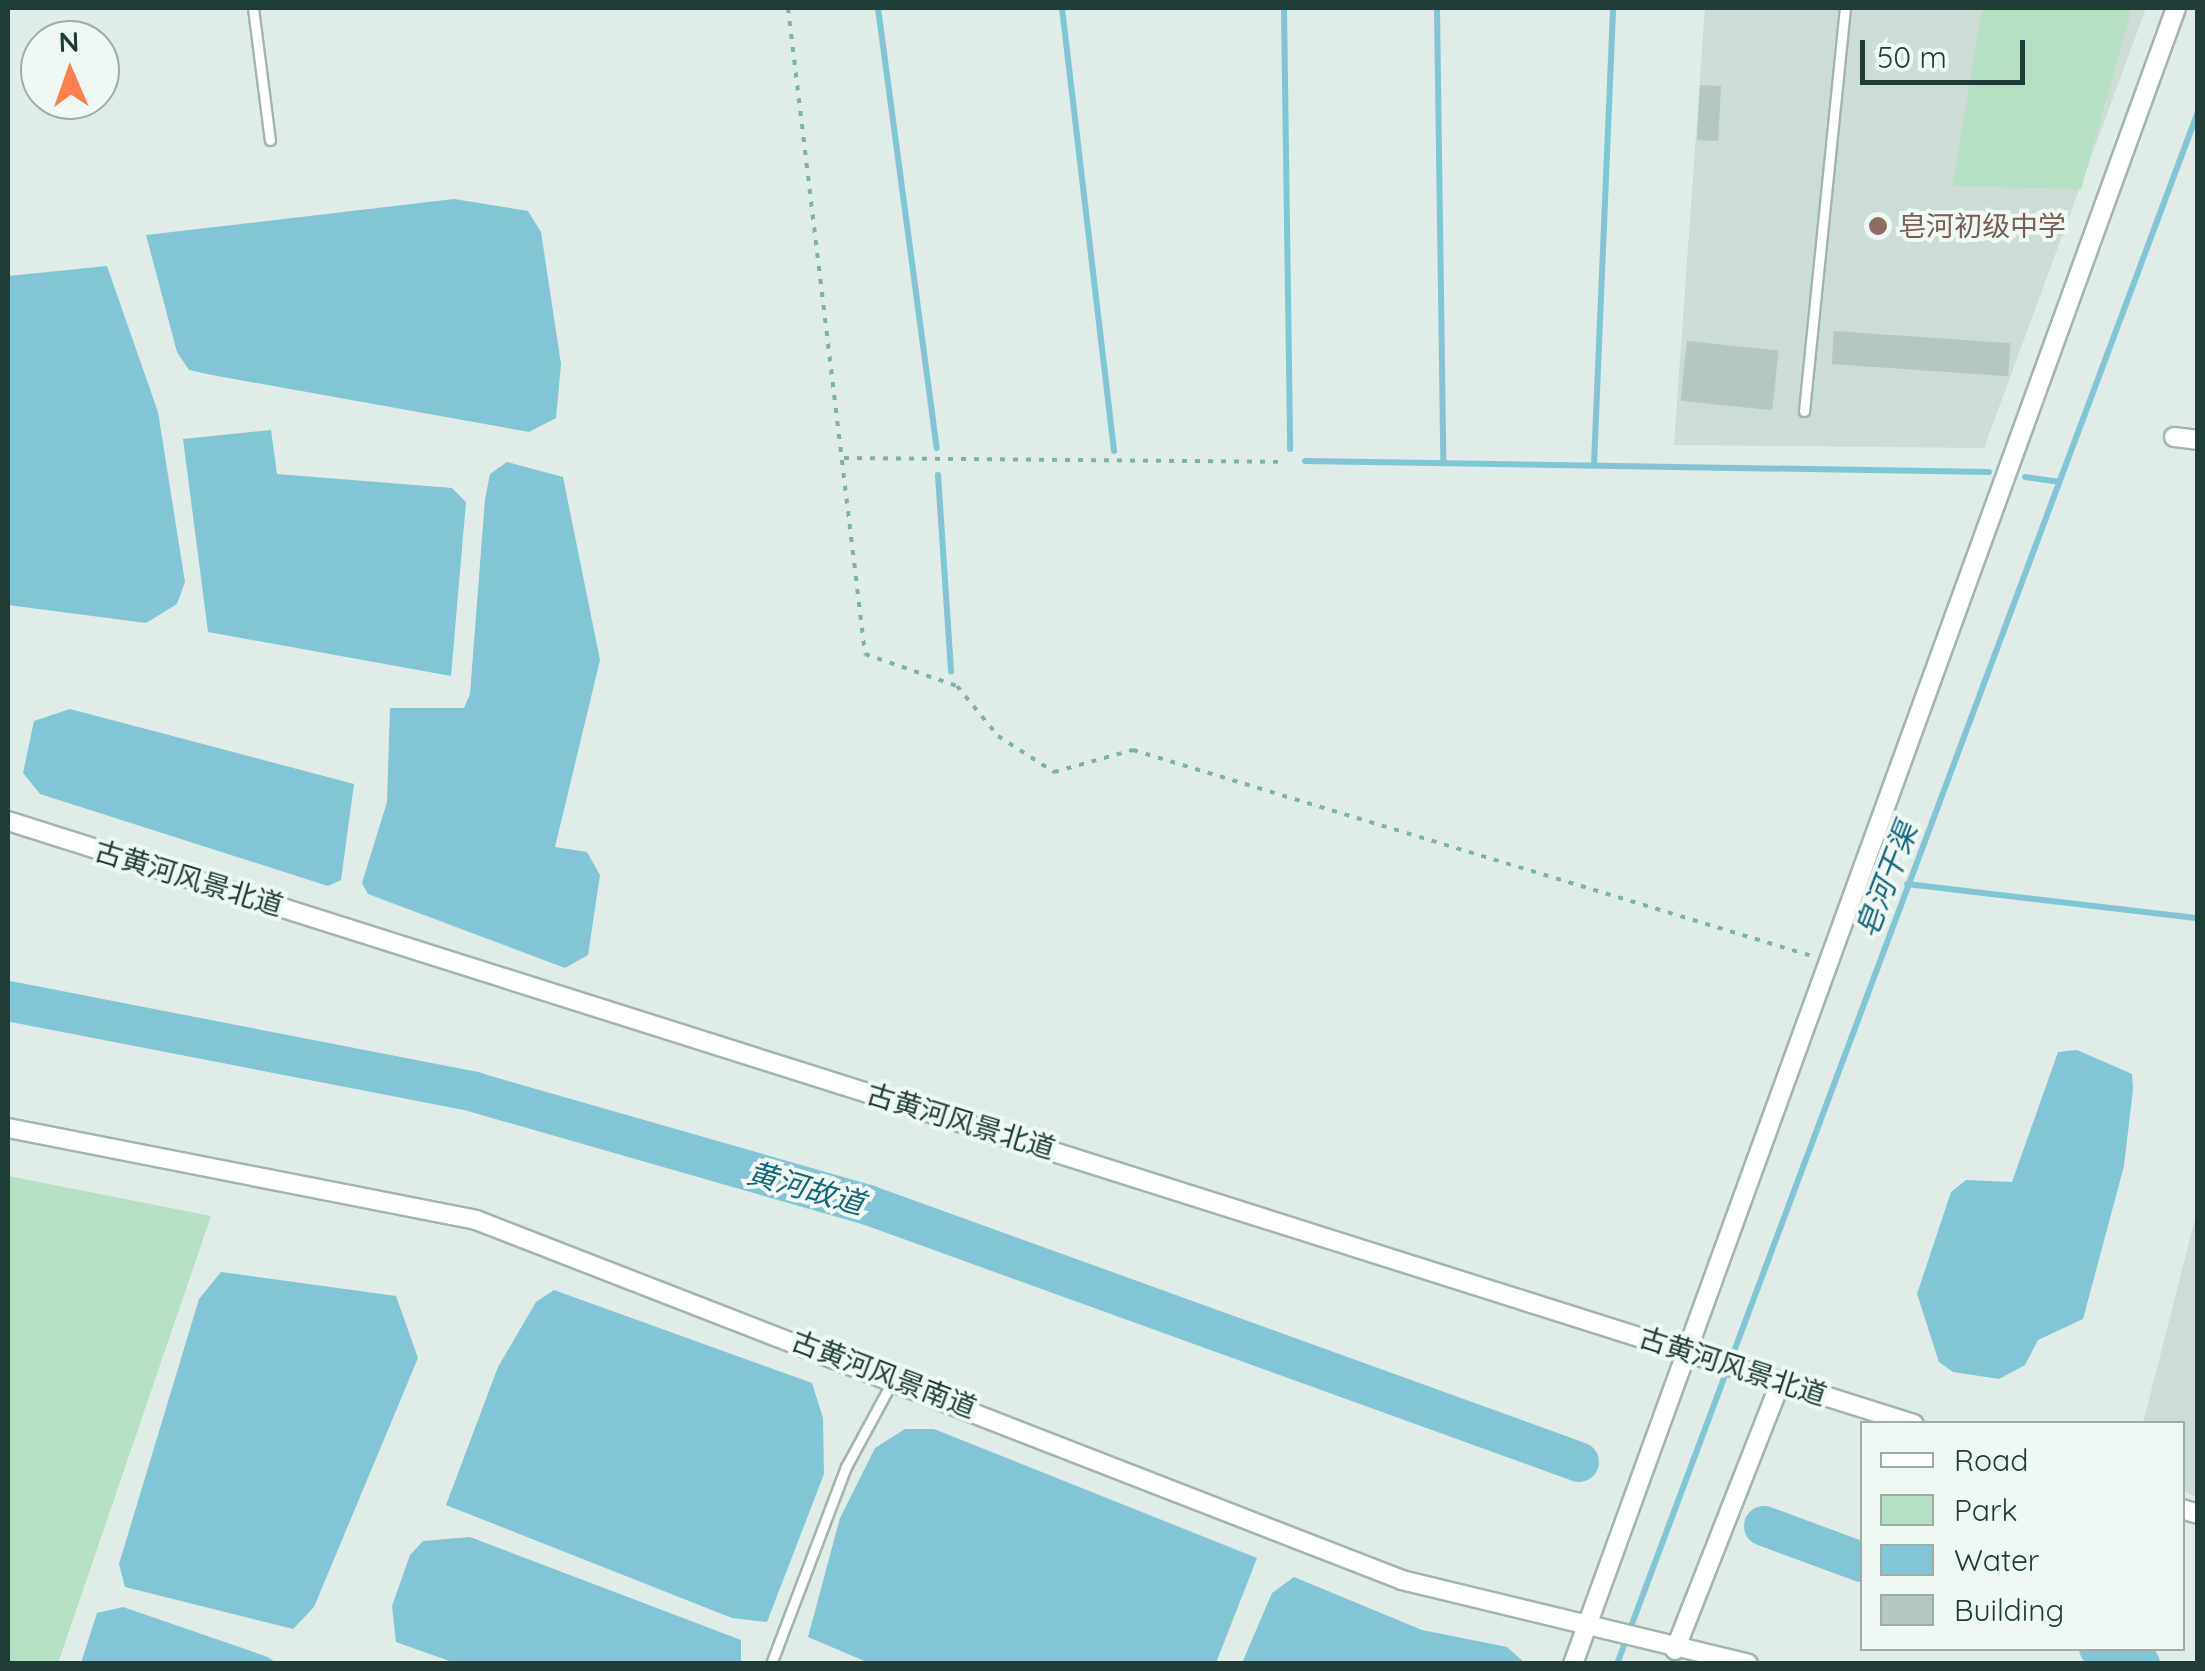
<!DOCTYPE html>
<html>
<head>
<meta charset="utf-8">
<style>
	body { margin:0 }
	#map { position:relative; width:2205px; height:1671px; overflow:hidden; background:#dfece7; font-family:Quicksand,"Noto Sans SC",sans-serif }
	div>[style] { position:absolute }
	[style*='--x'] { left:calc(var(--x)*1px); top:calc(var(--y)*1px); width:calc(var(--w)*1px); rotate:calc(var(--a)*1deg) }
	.built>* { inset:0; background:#cddcd6 }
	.green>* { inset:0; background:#b6dfc3 }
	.water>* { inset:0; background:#82c6d6 }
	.stream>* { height:6px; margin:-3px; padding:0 3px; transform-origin:3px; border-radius:3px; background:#82c6d6 }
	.river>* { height:40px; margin:-20px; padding:0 20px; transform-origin:20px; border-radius:20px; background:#82c6d6 }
	.building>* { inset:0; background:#b4c7c0; transform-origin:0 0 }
	.path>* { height:4px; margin-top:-2px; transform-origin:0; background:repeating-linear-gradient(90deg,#7db2a4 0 5px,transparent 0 13px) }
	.roads { filter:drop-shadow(2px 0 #a2b4ae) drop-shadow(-2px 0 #a2b4ae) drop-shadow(0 2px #a2b4ae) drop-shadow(0 -2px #a2b4ae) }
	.lane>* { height:9px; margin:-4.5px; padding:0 4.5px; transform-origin:4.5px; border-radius:4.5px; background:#fff }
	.street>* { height:18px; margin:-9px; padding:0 9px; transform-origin:9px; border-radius:9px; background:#fff }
	.dots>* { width:28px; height:28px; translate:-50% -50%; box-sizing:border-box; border:5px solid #f0f8f4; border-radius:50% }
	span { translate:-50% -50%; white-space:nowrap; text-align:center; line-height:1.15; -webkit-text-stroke:8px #f0f8f4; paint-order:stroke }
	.education-label { font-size:28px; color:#785e54 }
	.left { translate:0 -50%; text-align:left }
	.street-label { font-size:28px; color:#1f3d36 }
	.water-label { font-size:30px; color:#14687e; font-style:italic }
	.frame { position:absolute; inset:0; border:10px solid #1f3d36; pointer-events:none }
	.legend { position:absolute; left:1860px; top:1421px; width:325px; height:230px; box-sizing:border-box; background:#f0f8f4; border:2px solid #9cada8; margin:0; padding:12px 18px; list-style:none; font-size:30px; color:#1f3d36 }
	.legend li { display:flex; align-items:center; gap:20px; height:50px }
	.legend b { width:50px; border:2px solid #9cada8 }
	.north { position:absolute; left:20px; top:20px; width:100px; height:100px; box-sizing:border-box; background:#f0f8f4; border:2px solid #9cada8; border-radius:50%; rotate:358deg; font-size:28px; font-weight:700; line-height:40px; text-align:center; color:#1f3d36 }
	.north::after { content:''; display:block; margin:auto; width:35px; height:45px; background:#fe7f4b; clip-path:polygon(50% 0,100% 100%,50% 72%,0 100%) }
	.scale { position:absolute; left:1860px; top:40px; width:165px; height:45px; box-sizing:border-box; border:5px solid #1f3d36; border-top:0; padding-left:12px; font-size:30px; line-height:35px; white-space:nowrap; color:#1f3d36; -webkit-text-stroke:8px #f0f8f4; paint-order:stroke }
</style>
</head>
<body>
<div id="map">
	<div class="built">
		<div style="clip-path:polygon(1705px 8px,2146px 8px,1984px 448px,1674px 445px)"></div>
		<div style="clip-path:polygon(2197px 1211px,2197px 1497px,2183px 1491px,2182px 1424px,2143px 1423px)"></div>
	</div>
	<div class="green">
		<div style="clip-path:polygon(1982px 8px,2132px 8px,2081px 189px,1953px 186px)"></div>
		<div style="clip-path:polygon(8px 1176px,211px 1216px,58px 1663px,8px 1663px)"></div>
	</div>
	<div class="water">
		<div style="clip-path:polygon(454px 199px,528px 211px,541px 232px,561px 364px,556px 418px,529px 432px,212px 375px,189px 370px,177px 352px,146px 235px)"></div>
		<div style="clip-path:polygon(107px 266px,158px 412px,185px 582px,177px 604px,146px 623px,8px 605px,8px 276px)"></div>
		<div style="clip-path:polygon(271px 430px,277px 474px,452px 488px,466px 502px,451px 676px,208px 632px,183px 439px)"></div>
		<div style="clip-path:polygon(507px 462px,563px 477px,600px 660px,555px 847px,587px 852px,600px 875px,588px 955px,565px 968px,368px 894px,362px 883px,387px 802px,390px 708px,464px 708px,470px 694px,485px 499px,490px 474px)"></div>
		<div style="clip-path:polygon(70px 709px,354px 784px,341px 880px,328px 886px,40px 794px,23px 773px,34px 721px)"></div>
		<div style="clip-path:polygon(2077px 1050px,2132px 1074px,2133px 1089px,2124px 1166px,2083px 1319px,2038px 1340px,2025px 1365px,1999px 1379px,1953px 1372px,1939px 1362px,1917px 1294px,1951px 1192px,1966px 1180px,2012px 1182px,2058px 1052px)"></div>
		<div style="clip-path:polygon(221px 1272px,396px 1296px,418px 1358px,314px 1607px,293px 1629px,125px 1587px,119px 1564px,199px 1299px)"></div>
		<div style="clip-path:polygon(554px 1290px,812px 1383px,823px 1418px,824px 1474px,767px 1622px,732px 1618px,446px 1505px,498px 1367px,536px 1302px)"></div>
		<div style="clip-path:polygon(905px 1429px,934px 1429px,1257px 1558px,1216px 1663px,869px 1663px,808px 1637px,840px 1518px,875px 1448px)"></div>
		<div style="clip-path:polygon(470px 1537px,741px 1640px,741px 1663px,455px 1663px,396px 1642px,392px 1606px,410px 1555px,423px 1541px)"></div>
		<div style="clip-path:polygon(1294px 1577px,1422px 1630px,1507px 1647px,1525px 1663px,1242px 1663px,1272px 1593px)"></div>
		<div style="clip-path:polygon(123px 1607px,268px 1657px,276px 1663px,81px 1663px,97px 1613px)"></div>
	</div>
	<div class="stream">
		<div style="--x:878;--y:8;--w:444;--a:82.4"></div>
		<div style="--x:1062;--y:8;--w:446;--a:83.3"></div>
		<div style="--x:1284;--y:8;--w:441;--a:89.2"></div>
		<div style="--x:1437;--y:8;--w:455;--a:89.2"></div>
		<div style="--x:1305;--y:461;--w:684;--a:0.92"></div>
		<div style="--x:1594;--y:464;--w:456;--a:-87.6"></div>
		<div style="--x:938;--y:475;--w:197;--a:86.2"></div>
		<div style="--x:2025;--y:477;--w:34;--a:8"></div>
		<div style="--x:1907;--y:884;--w:293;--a:6.7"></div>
		<div style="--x:1617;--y:1664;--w:1657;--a:-69.48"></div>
	</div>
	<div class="river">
		<div style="--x:8;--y:1001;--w:475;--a:11"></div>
		<div style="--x:474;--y:1092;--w:410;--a:16"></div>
		<div style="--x:868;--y:1205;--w:756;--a:19.87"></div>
		<div style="--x:1764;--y:1526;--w:104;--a:20.2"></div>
		<div style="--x:2099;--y:1648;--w:44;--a:21.3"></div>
	</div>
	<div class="building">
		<div style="left:1700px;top:85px;width:21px;height:55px;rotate:3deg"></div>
		<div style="left:1834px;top:331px;width:177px;height:33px;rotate:4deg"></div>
		<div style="left:1687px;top:341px;width:92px;height:60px;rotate:6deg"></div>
	</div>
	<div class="path">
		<div style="--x:788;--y:8;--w:651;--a:83.2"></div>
		<div style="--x:865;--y:654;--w:97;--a:19.2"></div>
		<div style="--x:957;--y:686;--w:65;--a:50.6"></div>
		<div style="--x:998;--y:736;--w:67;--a:32.7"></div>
		<div style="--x:1054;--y:772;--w:82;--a:-15.6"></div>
		<div style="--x:1133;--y:750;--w:710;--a:16.88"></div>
		<div style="--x:844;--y:458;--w:439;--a:0.5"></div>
	</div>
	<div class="roads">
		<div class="lane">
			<div style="--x:253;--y:8;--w:133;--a:82.7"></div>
			<div style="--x:1804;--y:411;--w:405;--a:-84.2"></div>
			<div style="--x:771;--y:1664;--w:211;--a:-69.2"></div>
			<div style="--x:846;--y:1467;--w:97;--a:-61.6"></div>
		</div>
		<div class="street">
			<div style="--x:2174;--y:437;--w:24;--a:7"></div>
			<div style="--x:8;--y:821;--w:1999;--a:17.56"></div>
			<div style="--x:8;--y:1128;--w:477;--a:11.1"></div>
			<div style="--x:476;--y:1220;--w:994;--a:21.24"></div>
			<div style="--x:1402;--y:1580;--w:356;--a:13.6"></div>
			<div style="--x:2182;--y:1509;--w:17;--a:17"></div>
			<div style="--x:1675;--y:1650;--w:287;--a:-68.5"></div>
			<div style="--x:1573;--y:1664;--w:1762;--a:-69.99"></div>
		</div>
	</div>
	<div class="dots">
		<div style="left:1878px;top:226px;background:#8d6e63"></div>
	</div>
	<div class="education-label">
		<span class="left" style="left:1898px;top:226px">皂河初级中学</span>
	</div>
	<div class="street-label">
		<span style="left:189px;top:878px;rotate:17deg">古黄河风景北道</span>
		<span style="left:961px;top:1121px;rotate:17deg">古黄河风景北道</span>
		<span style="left:1733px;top:1366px;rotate:18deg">古黄河风景北道</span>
		<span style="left:884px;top:1374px;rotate:21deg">古黄河风景南道</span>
	</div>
	<div class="water-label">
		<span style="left:1886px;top:880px;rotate:-69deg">皂河干渠</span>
		<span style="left:806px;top:1188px;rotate:16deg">黄河故道</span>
	</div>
	<div class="frame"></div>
	<ul class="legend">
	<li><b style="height:12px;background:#fff"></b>Road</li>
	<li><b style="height:28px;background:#b6dfc3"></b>Park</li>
	<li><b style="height:28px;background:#82c6d6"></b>Water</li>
	<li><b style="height:28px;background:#b4c7c0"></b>Building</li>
	</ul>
	<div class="north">N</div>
	<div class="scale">50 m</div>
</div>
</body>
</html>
